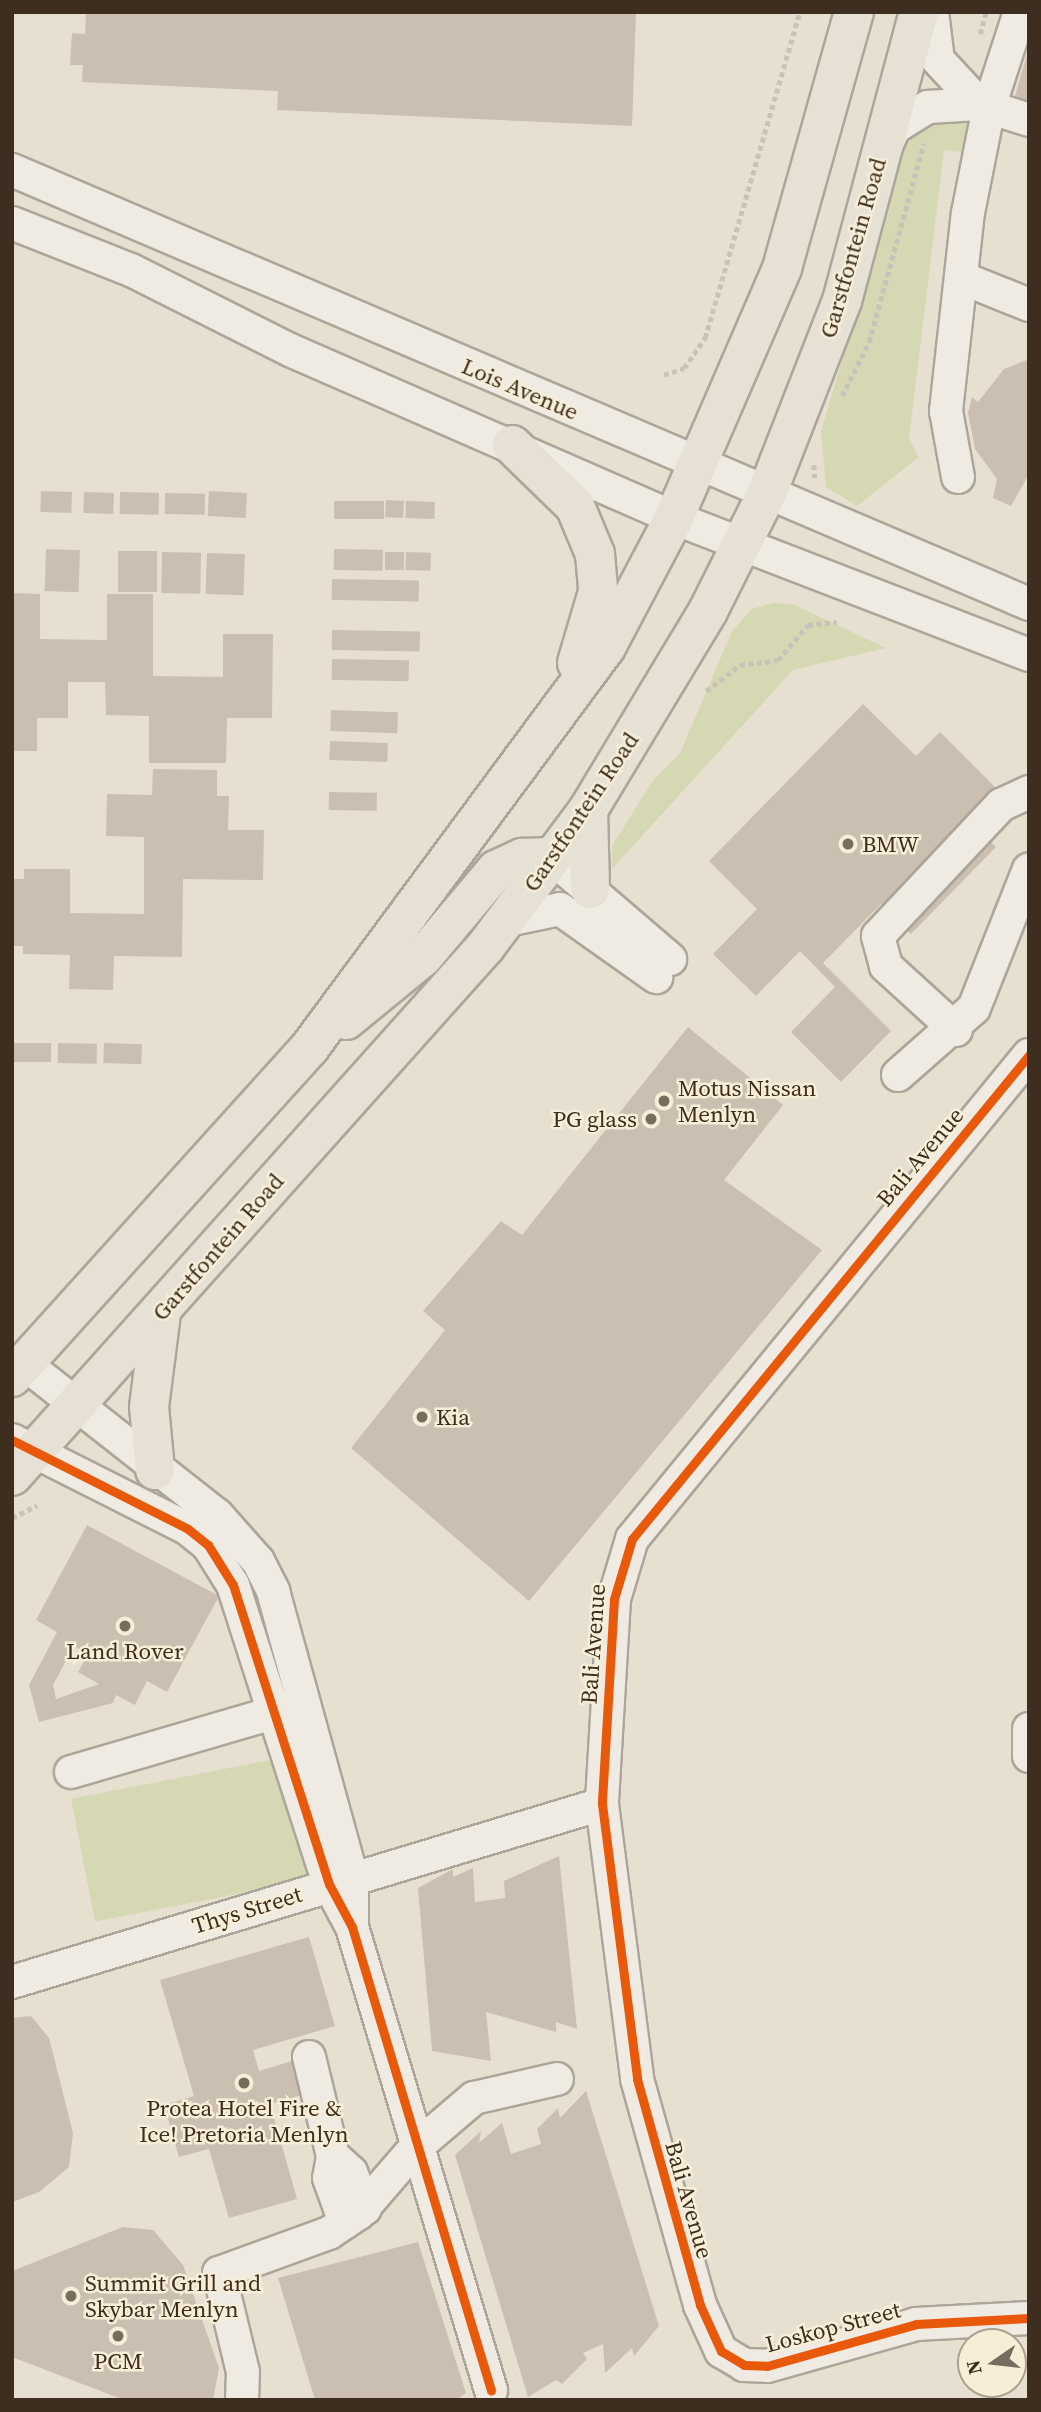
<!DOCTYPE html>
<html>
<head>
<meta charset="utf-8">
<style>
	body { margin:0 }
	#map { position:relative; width:1041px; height:2412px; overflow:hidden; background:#e7e0d1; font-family:"Source Serif 4",serif }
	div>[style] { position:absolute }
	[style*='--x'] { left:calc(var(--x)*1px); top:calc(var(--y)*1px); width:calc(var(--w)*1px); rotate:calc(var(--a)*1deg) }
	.green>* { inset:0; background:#d6d7b3; transform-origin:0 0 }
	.building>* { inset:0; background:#cbbfb2; transform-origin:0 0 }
	.path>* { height:4.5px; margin-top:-2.25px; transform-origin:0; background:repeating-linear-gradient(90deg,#c8c2b9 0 5px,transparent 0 8.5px) }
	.roads { filter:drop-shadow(2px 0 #ada599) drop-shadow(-2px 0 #ada599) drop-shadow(0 2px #ada599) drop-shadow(0 -2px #ada599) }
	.minor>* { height:32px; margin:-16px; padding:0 16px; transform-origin:16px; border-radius:16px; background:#efebe3 }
	.major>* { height:38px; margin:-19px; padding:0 19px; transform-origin:19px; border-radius:19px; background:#e6e1d4 }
	.cycleway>* { height:9px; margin:-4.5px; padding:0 4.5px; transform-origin:4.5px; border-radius:4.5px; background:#e8590c }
	.dots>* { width:19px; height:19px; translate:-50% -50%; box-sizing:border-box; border:4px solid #f7eed8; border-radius:50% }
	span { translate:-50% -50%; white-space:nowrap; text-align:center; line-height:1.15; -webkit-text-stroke:5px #f7eed8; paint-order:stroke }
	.street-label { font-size:23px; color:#3d2e20 }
	.poi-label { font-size:23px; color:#3d2e20 }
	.left { translate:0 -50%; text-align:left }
	.right { translate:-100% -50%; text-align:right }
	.frame { position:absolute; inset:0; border:14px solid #3d2e20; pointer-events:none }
	.north { position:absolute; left:957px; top:2328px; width:70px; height:70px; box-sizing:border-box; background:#f7eed8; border:2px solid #ada18e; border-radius:50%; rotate:256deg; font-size:19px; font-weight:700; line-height:28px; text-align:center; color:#3d2e20 }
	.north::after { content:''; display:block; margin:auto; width:24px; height:32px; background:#786c5e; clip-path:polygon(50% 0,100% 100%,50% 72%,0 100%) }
</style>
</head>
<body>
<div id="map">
	<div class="green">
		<div style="clip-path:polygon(950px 114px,971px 125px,967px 153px,944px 150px,909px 439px,919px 457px,857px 506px,826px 487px,821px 431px,907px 140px,920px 126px)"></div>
		<div style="clip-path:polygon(773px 603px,792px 604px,886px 648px,793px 670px,612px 869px,612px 846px,652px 782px,680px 753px,732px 631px,752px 609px)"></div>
		<div style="left:291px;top:1756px;width:125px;height:224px;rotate:79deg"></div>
	</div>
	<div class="building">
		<div style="clip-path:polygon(86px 12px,636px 12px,632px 126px,277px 110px,278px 91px,82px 82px,83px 65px,70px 65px,72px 33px,85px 34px)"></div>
		<div style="clip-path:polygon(1028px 51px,1029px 51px,1029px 111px,1012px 106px)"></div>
		<div style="clip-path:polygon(1029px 359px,1029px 474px,1011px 506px,993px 498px,997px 479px,975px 449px,968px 413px,972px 397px,978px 402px,1004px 369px)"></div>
		<div style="left:41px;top:491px;width:31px;height:21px;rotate:2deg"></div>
		<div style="left:209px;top:491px;width:38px;height:25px;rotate:3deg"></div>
		<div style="left:84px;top:492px;width:30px;height:21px;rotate:2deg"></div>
		<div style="left:120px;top:492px;width:39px;height:22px;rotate:1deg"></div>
		<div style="left:165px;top:493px;width:40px;height:21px;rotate:1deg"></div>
		<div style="left:386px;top:500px;width:18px;height:17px;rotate:3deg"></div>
		<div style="left:334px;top:501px;width:50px;height:18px"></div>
		<div style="left:406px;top:501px;width:29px;height:17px;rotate:2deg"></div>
		<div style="left:46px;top:549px;width:34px;height:42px;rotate:2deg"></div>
		<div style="left:334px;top:549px;width:49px;height:21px;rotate:1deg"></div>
		<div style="left:118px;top:551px;width:39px;height:41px"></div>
		<div style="left:162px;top:552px;width:39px;height:41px;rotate:1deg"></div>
		<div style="left:385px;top:552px;width:19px;height:18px"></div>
		<div style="left:406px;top:552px;width:25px;height:18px;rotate:2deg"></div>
		<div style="left:207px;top:553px;width:38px;height:41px;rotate:2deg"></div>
		<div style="left:332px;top:579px;width:87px;height:21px;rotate:1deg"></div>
		<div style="clip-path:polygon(12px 593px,40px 594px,40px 639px,107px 640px,107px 594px,153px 594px,153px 676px,223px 677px,223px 634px,273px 634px,272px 718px,227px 718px,226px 763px,149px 763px,149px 716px,106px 715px,105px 682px,68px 682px,68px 718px,37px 718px,37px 751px,12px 751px)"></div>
		<div style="left:332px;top:630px;width:88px;height:20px;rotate:1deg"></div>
		<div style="left:332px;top:659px;width:77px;height:21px;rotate:1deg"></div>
		<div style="clip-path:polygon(863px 704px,916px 756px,940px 732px,996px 788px,967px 818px,996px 847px,911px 934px,881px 904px,823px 963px,891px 1031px,841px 1082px,791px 1032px,835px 987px,800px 951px,756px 996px,713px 954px,757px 909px,709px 861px)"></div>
		<div style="left:331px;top:710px;width:67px;height:21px;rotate:2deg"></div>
		<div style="left:330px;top:741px;width:58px;height:19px;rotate:2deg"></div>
		<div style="clip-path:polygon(153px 769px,217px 770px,217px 796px,229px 796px,228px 830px,264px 830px,263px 880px,183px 879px,182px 957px,114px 956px,113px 990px,69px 989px,70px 955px,23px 954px,23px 946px,12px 946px,12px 879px,24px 879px,24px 869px,70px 869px,70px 913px,144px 914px,144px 837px,106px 836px,107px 794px,152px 795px)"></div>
		<div style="left:329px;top:792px;width:48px;height:18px;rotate:1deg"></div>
		<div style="clip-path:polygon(688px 1027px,783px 1105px,724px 1180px,822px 1250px,529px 1601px,351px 1448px,445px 1330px,423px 1311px,501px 1221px,522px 1235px)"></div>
		<div style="left:12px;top:1043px;width:39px;height:19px"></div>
		<div style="left:58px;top:1043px;width:39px;height:20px;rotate:1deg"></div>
		<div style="left:104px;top:1043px;width:38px;height:20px;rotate:2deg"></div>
		<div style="clip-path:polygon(evenodd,87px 1525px,219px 1596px,167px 1692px,147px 1681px,135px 1705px,116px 1695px,113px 1703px,39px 1722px,29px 1685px,57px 1632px,36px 1620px,87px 1525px,74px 1646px,88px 1654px,78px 1672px,99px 1684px,56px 1699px,53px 1685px,74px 1646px)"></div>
		<div style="clip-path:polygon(559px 1856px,577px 2029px,556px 2022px,556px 2032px,486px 2012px,491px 2061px,432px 2051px,418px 1888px,453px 1869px,453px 1877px,473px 1868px,475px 1902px,505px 1898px,504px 1881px)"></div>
		<div style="clip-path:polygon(309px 1937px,335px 2026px,253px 2050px,259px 2071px,292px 2061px,302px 2095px,270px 2104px,297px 2199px,229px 2218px,209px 2149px,179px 2157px,164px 2105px,194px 2096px,160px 1980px)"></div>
		<div style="clip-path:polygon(31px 2016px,49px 2038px,73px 2133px,69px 2167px,39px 2192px,12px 2202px,12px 2018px)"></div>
		<div style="clip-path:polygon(586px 2091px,659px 2326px,634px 2356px,632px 2348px,605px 2373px,603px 2344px,583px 2353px,587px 2359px,562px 2384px,556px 2380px,528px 2397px,455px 2155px,481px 2131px,479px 2143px,502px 2123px,511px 2154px,541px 2144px,537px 2129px,558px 2108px,560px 2118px)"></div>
		<div style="clip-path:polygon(123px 2227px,153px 2230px,183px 2265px,219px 2368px,213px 2400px,124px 2400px,12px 2357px,12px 2271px)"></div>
		<div style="clip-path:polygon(418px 2242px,466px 2393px,456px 2400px,315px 2400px,278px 2278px)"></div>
	</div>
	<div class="path">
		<div style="--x:980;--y:34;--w:23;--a:-75"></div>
		<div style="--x:664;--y:375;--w:21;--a:-19"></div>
		<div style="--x:684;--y:368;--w:37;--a:-55"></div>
		<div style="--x:705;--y:338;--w:340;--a:-73.8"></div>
		<div style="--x:842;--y:396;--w:60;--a:-63.4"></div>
		<div style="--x:869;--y:342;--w:206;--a:-74.6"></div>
		<div style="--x:814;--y:465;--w:13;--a:86"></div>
		<div style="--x:706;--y:691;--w:43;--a:-37.4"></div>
		<div style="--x:740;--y:665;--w:38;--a:-7"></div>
		<div style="--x:778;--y:660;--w:46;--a:-49.4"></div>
		<div style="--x:808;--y:625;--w:29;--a:-6"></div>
		<div style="--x:12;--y:1518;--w:28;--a:-27"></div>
	</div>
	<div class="roads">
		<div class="minor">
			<div style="--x:932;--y:12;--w:48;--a:82.9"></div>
			<div style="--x:938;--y:60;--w:60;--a:47"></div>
			<div style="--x:886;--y:146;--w:20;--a:-66"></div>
			<div style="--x:894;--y:128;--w:40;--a:-32"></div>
			<div style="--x:928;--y:107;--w:51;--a:-3.4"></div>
			<div style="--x:979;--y:104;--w:52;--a:17.7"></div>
			<div style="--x:12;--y:170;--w:1106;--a:23.11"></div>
			<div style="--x:12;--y:223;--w:128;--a:21.6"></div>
			<div style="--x:131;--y:270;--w:178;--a:26.7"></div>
			<div style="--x:290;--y:350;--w:419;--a:23.6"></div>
			<div style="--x:674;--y:518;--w:381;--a:21.1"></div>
			<div style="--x:962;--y:278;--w:72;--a:21.9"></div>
			<div style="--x:958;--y:477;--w:67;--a:-100.3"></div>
			<div style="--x:946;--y:411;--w:199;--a:-83.7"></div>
			<div style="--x:968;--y:213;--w:108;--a:-78.8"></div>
			<div style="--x:989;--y:107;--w:100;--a:-71.9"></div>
			<div style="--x:551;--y:857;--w:157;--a:40.6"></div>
			<div style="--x:507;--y:920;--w:54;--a:-11.7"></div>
			<div style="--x:560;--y:909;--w:118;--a:35.3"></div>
			<div style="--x:956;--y:1030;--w:95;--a:-137.6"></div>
			<div style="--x:886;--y:966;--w:31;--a:-105"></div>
			<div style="--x:878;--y:936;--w:180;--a:-46.8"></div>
			<div style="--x:1001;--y:805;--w:31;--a:-25"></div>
			<div style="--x:1029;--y:1055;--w:626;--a:129.36"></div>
			<div style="--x:632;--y:1539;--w:63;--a:106.7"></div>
			<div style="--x:614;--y:1599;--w:205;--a:93.4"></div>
			<div style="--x:602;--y:1804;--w:277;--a:82.7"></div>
			<div style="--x:637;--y:2079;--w:235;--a:74.4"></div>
			<div style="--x:700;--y:2305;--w:51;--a:65.5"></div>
			<div style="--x:721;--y:2351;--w:27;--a:31"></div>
			<div style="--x:744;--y:2365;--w:23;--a:2"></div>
			<div style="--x:767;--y:2366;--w:155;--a:-15.7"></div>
			<div style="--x:916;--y:2324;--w:113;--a:-3"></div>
			<div style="--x:898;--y:1075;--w:101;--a:-41.4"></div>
			<div style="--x:974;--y:1008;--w:149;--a:-68.4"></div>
			<div style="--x:25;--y:1364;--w:244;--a:38.2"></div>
			<div style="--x:217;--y:1515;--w:62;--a:48.3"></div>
			<div style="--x:258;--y:1561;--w:34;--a:63"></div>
			<div style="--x:273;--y:1591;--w:297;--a:74.6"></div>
			<div style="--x:352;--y:1877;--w:47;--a:90"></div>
			<div style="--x:12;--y:1440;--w:197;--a:26.8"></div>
			<div style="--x:188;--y:1529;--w:26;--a:39"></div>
			<div style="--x:208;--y:1545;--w:47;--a:58"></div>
			<div style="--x:233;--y:1585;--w:314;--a:72.2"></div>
			<div style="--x:329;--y:1884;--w:49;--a:61.9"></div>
			<div style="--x:352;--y:1927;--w:484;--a:73.3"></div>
			<div style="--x:1029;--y:1729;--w:27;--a:90"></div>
			<div style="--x:71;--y:1772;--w:234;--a:-16.3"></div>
			<div style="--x:12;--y:1982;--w:616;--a:-16.79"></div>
			<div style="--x:309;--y:2057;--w:102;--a:76.4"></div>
			<div style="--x:333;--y:2156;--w:22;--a:100"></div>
			<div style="--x:329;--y:2178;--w:47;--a:70"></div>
			<div style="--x:333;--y:2156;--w:24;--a:42"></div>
			<div style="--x:351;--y:2172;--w:39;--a:69"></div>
			<div style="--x:242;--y:2400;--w:28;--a:-88"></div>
			<div style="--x:243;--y:2372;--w:102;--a:-103.6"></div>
			<div style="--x:219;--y:2273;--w:117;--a:-20"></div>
			<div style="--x:329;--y:2233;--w:36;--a:-34"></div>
			<div style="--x:359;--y:2213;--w:84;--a:-49.3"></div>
			<div style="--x:414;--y:2149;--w:79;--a:-40.4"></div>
			<div style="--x:474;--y:2098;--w:85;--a:-12.9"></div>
		</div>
		<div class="major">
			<div style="--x:512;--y:445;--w:88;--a:44.1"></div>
			<div style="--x:575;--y:506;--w:52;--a:67.4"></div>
			<div style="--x:595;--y:554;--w:38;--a:85"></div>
			<div style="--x:598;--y:592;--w:74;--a:106.5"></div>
			<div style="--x:588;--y:810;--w:79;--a:88.5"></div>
			<div style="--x:346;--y:1020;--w:99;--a:-39.3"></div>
			<div style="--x:423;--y:957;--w:114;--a:-50"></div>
			<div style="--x:496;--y:870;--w:29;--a:-25"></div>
			<div style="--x:522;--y:858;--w:29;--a:-2"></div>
			<div style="--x:12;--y:1377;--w:445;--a:-47.9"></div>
			<div style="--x:310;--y:1047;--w:498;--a:-53.5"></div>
			<div style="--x:606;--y:647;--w:146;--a:-62.2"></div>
			<div style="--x:674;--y:518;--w:272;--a:-66.6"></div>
			<div style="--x:782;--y:268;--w:266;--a:-74.3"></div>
			<div style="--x:155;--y:1470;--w:63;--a:-95.4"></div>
			<div style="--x:149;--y:1407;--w:95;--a:-82.7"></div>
			<div style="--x:12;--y:1476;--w:711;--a:-48.19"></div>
			<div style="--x:486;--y:946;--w:170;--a:-53.1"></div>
			<div style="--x:588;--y:810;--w:232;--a:-58.9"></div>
			<div style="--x:708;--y:611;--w:132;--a:-63.4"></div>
			<div style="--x:767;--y:493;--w:206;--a:-68.7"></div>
			<div style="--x:842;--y:301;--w:299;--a:-75.1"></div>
		</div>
	</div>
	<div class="cycleway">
		<div style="--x:1029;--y:1055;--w:626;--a:129.36"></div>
		<div style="--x:632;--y:1539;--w:63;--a:106.7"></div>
		<div style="--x:614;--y:1599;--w:205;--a:93.4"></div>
		<div style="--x:602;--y:1804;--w:277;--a:82.7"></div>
		<div style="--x:637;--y:2079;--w:235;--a:74.4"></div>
		<div style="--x:700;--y:2305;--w:51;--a:65.5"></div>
		<div style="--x:721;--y:2351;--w:27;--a:31"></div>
		<div style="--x:744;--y:2365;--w:23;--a:2"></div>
		<div style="--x:767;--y:2366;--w:155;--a:-15.7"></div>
		<div style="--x:916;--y:2324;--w:113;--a:-3"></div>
		<div style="--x:12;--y:1440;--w:197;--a:26.8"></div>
		<div style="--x:188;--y:1529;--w:26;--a:39"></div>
		<div style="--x:208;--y:1545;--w:47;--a:58"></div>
		<div style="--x:233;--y:1585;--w:314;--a:72.2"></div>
		<div style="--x:329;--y:1884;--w:49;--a:61.9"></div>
		<div style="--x:352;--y:1927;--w:484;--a:73.3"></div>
	</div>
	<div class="dots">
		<div style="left:848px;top:844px;background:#786c5e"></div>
		<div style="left:664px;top:1101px;background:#786c5e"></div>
		<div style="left:651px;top:1119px;background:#786c5e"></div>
		<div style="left:422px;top:1417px;background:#786c5e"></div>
		<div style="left:125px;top:1626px;background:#786c5e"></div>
		<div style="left:244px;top:2083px;background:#786c5e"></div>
		<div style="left:71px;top:2296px;background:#786c5e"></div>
		<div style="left:118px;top:2336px;background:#786c5e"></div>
	</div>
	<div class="street-label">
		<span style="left:853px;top:248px;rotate:-74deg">Garstfontein Road</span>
		<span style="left:520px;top:389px;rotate:23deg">Lois Avenue</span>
		<span style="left:581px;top:812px;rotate:-56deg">Garstfontein Road</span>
		<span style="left:920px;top:1157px;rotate:-50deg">Bali Avenue</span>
		<span style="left:218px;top:1247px;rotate:-49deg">Garstfontein Road</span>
		<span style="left:593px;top:1644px;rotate:-86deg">Bali Avenue</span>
		<span style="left:247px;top:1910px;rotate:-17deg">Thys Street</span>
		<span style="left:689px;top:2200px;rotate:74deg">Bali Avenue</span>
		<span style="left:833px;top:2327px;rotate:-15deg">Loskop Street</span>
	</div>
	<div class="poi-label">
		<span class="left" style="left:862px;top:844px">BMW</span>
		<span class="left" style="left:678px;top:1101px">Motus Nissan<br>Menlyn</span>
		<span class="right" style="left:637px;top:1119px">PG glass</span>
		<span class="left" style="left:436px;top:1417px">Kia</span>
		<span style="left:125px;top:1651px">Land Rover</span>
		<span style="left:244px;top:2121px">Protea Hotel Fire &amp;<br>Ice! Pretoria Menlyn</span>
		<span class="left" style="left:85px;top:2296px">Summit Grill and<br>Skybar Menlyn</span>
		<span style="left:118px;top:2361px">PCM</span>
	</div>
	<div class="frame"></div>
	<div class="north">N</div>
</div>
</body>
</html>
